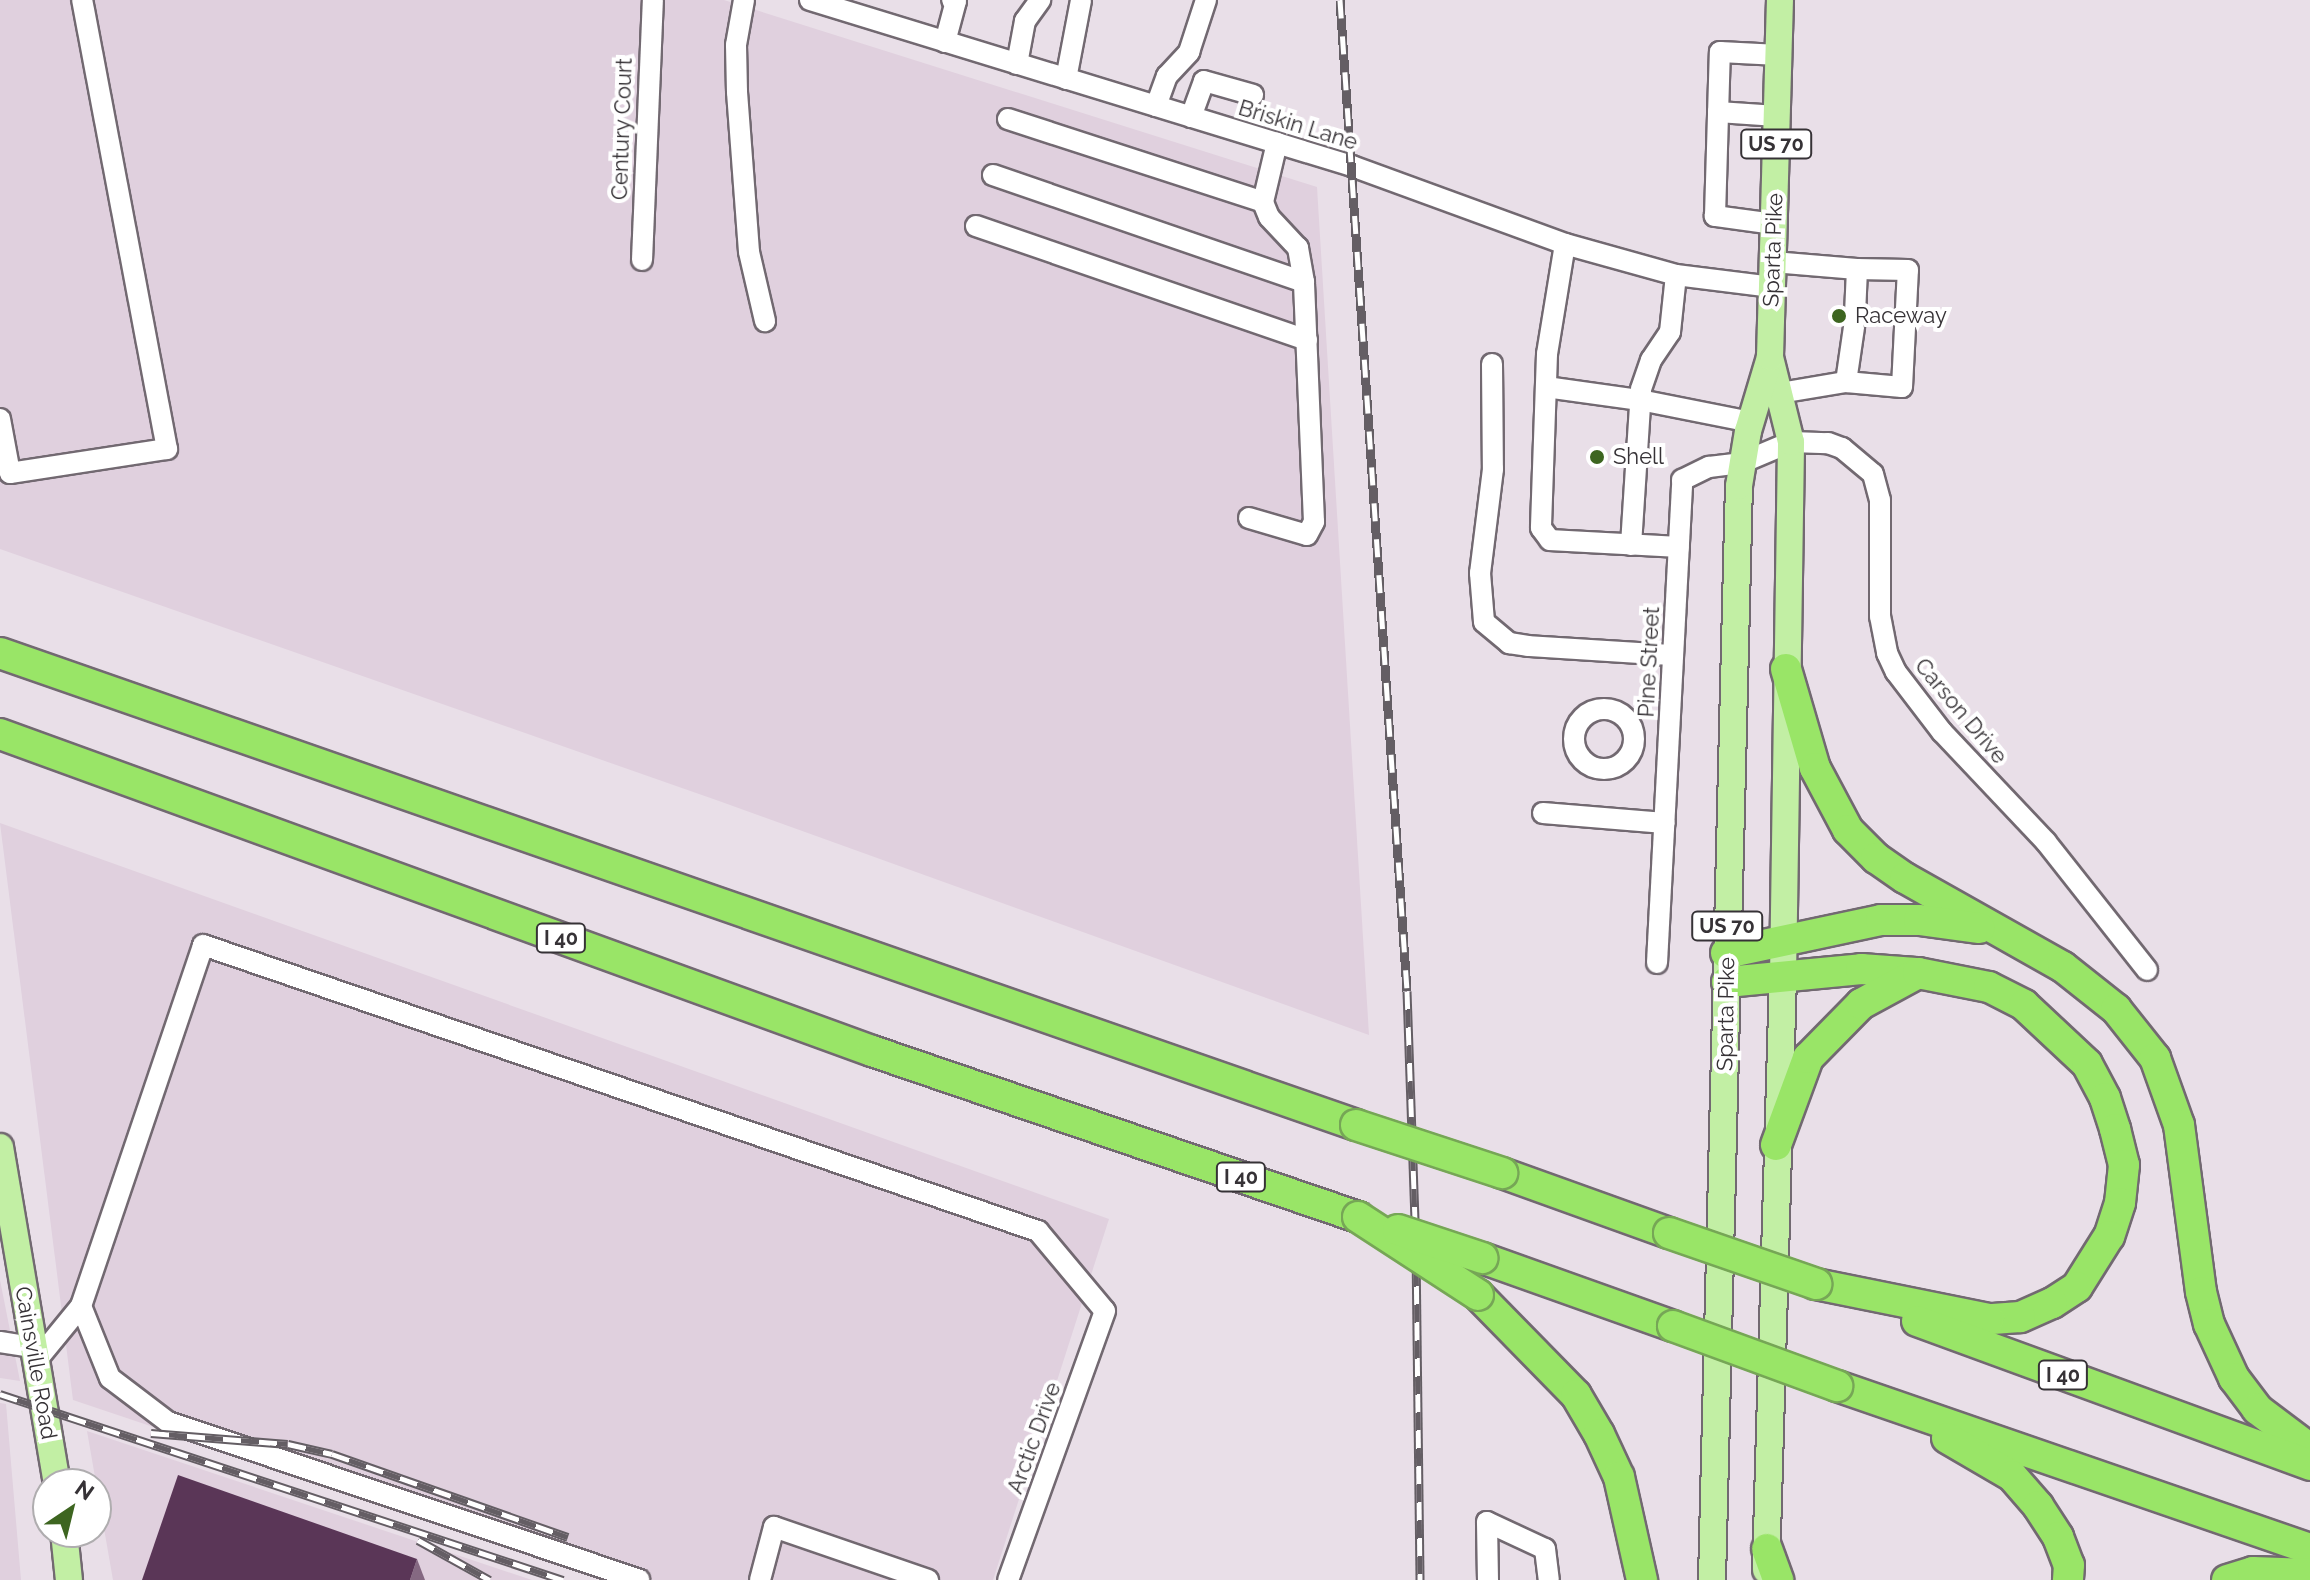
<!DOCTYPE html>
<html>
<head>
<meta charset="utf-8">
<style>
	body { margin:0 }
	#map { position:relative; width:2310px; height:1580px; overflow:hidden; background:#e9dfe8; font-family:Raleway,sans-serif }
	div>[style] { position:absolute }
	[style*='--x'] { left:calc(var(--x)*1px); top:calc(var(--y)*1px); width:calc(var(--w)*1px); rotate:calc(var(--a)*1deg) }
	.built>* { inset:0; background:#e0d0de }
	.roads { filter:drop-shadow(2px 0 #726971) drop-shadow(-2px 0 #726971) drop-shadow(0 2px #726971) drop-shadow(0 -2px #726971) }
	.minor>* { height:20px; margin:-10px; padding:0 10px; transform-origin:10px; border-radius:10px; background:#fff }
	.minor>.ring { margin:-10px; padding:0; box-sizing:content-box; background:none; border:20px solid #fff; border-radius:50% }
	.major>* { height:26px; margin:-13px; padding:0 13px; transform-origin:13px; border-radius:13px; background:#c2efa4 }
	.highway>* { height:30px; margin:-15px; padding:0 15px; transform-origin:15px; border-radius:15px; background:#99e567 }
	.rail>* { height:9px; margin-top:-4.5px; transform-origin:0; background:repeating-linear-gradient(90deg,#fff 0 18px,#645e64 0 36px); box-sizing:border-box; border-block:2px solid #645e64 }
	.bridges { filter:drop-shadow(2px 0 #76a656) drop-shadow(-2px 0 #76a656) drop-shadow(0 2px #76a656) drop-shadow(0 -2px #76a656) }
	.highway-bridge>* { height:30px; margin:-15px; padding:0 15px; transform-origin:15px; border-radius:15px; background:#99e567 }
	.shaded-wall>* { inset:0; background:#856982 }
	.building>* { inset:0; background:#5a3657 }
	.dots>* { width:22px; height:22px; translate:-50% -50%; box-sizing:border-box; border:4px solid #fff; border-radius:50% }
	span { translate:-50% -50%; white-space:nowrap; text-align:center; line-height:1.15; -webkit-text-stroke:8px #fff; paint-order:stroke }
	.shield-label span { padding:2px 6px; background:#fff; border:2px solid; border-radius:6px; -webkit-text-stroke-width:0 }
	.shield-label { font-size:20px; color:#363236; font-weight:700 }
	.street-label { font-size:22px; color:#363236 }
	.poi-label { font-size:22px; color:#363236 }
	.left { translate:0 -50%; text-align:left }
	.north { position:absolute; left:32px; top:1468px; width:80px; height:80px; box-sizing:border-box; background:#fff; border:2px solid #afadaf; border-radius:50%; rotate:35deg; font-size:22px; font-weight:700; line-height:32px; text-align:center; color:#363236 }
	.north::after { content:''; display:block; margin:auto; width:28px; height:36px; background:#3d6520; clip-path:polygon(50% 0,100% 100%,50% 72%,0 100%) }
</style>
</head>
<body>
<div id="map">
	<div class="built">
		<div style="clip-path:polygon(0 0,724px 0,1317px 187px,1369px 1035px,719px 801px,0 549px)"></div>
		<div style="clip-path:polygon(0 823px,1109px 1219px,993px 1580px,608px 1580px,73px 1400px)"></div>
		<div style="clip-path:polygon(0 1280px,20px 1381px,0 1378px)"></div>
		<div style="clip-path:polygon(0 1403px,6px 1404px,21px 1580px,0 1580px)"></div>
		<div style="clip-path:polygon(87px 1431px,532px 1580px,113px 1580px)"></div>
	</div>
	<div class="roads">
		<div class="minor">
			<div style="--x:744;--y:0;--w:46;--a:100.1"></div>
			<div style="--x:736;--y:45;--w:47;--a:88.8"></div>
			<div style="--x:737;--y:92;--w:160;--a:85.7"></div>
			<div style="--x:749;--y:252;--w:71;--a:76.9"></div>
			<div style="--x:810;--y:0;--w:567;--a:17.03"></div>
			<div style="--x:1352;--y:166;--w:227;--a:20.1"></div>
			<div style="--x:1565;--y:244;--w:115;--a:15.6"></div>
			<div style="--x:1676;--y:275;--w:97;--a:7.1"></div>
			<div style="--x:945;--y:42;--w:42;--a:-75"></div>
			<div style="--x:956;--y:1;--w:4;--a:-166"></div>
			<div style="--x:1017;--y:64;--w:44;--a:-79.5"></div>
			<div style="--x:1025;--y:21;--w:26;--a:-54"></div>
			<div style="--x:1066;--y:79;--w:80;--a:-79.2"></div>
			<div style="--x:1156;--y:106;--w:32;--a:-70"></div>
			<div style="--x:1167;--y:76;--w:33;--a:-47"></div>
			<div style="--x:1189;--y:52;--w:55;--a:-71.9"></div>
			<div style="--x:1718;--y:112;--w:59;--a:3.9"></div>
			<div style="--x:1191;--y:117;--w:38;--a:-70"></div>
			<div style="--x:1204;--y:81;--w:51;--a:15.9"></div>
			<div style="--x:1008;--y:119;--w:268;--a:18"></div>
			<div style="--x:993;--y:175;--w:329;--a:19"></div>
			<div style="--x:1774;--y:224;--w:60;--a:-172.3"></div>
			<div style="--x:1715;--y:216;--w:164;--a:-88.3"></div>
			<div style="--x:1720;--y:52;--w:59;--a:2.9"></div>
			<div style="--x:976;--y:226;--w:350;--a:19"></div>
			<div style="--x:1565;--y:244;--w:111;--a:99.3"></div>
			<div style="--x:1547;--y:354;--w:174;--a:92"></div>
			<div style="--x:1541;--y:528;--w:15;--a:53"></div>
			<div style="--x:1550;--y:540;--w:129;--a:3.1"></div>
			<div style="--x:642;--y:260;--w:260;--a:-87.6"></div>
			<div style="--x:1773;--y:262;--w:84;--a:4.8"></div>
			<div style="--x:1857;--y:269;--w:46;--a:92.5"></div>
			<div style="--x:1492;--y:364;--w:105;--a:89.5"></div>
			<div style="--x:1493;--y:469;--w:105;--a:97.1"></div>
			<div style="--x:1480;--y:573;--w:49;--a:85.3"></div>
			<div style="--x:1484;--y:622;--w:33;--a:40"></div>
			<div style="--x:1509;--y:643;--w:19;--a:9"></div>
			<div style="--x:1528;--y:646;--w:145;--a:3.6"></div>
			<div style="--x:1846;--y:382;--w:56;--a:5.1"></div>
			<div style="--x:1902;--y:387;--w:117;--a:-87.1"></div>
			<div style="--x:1908;--y:270;--w:51;--a:-178.9"></div>
			<div style="--x:1546;--y:387;--w:95;--a:7.9"></div>
			<div style="--x:1640;--y:400;--w:113;--a:11.2"></div>
			<div style="--x:1780;--y:393;--w:67;--a:-9.5"></div>
			<div style="--x:1846;--y:382;--w:56;--a:-81.7"></div>
			<div style="--x:0;--y:419;--w:55;--a:79.5"></div>
			<div style="--x:10;--y:473;--w:159;--a:-8.7"></div>
			<div style="--x:167;--y:449;--w:457;--a:-100.7"></div>
			<div style="--x:1249;--y:518;--w:60;--a:16.3"></div>
			<div style="--x:1307;--y:535;--w:15;--a:-62"></div>
			<div style="--x:1314;--y:522;--w:240;--a:-92.4"></div>
			<div style="--x:1304;--y:282;--w:35;--a:-100"></div>
			<div style="--x:1298;--y:248;--w:42;--a:-133.1"></div>
			<div style="--x:1269;--y:217;--w:16;--a:-112"></div>
			<div style="--x:1263;--y:202;--w:61;--a:-76.7"></div>
			<div style="--x:1631;--y:545;--w:156;--a:-86.3"></div>
			<div style="--x:1641;--y:389;--w:31;--a:-71"></div>
			<div style="--x:1651;--y:360;--w:34;--a:-56"></div>
			<div style="--x:1670;--y:332;--w:57;--a:-84"></div>
			<div class="ring" style="left:1574px;top:709px;width:40px;height:40px"></div>
			<div style="--x:1543;--y:813;--w:122;--a:4.7"></div>
			<div style="--x:1657;--y:963;--w:484;--a:-87"></div>
			<div style="--x:1682;--y:480;--w:30;--a:-26"></div>
			<div style="--x:1709;--y:467;--w:32;--a:-7"></div>
			<div style="--x:1741;--y:463;--w:54;--a:-22.8"></div>
			<div style="--x:1791;--y:442;--w:37;--a:2"></div>
			<div style="--x:1828;--y:443;--w:15;--a:20"></div>
			<div style="--x:1842;--y:448;--w:40;--a:40"></div>
			<div style="--x:1873;--y:474;--w:27;--a:75"></div>
			<div style="--x:1880;--y:500;--w:116;--a:90"></div>
			<div style="--x:1880;--y:616;--w:38;--a:79"></div>
			<div style="--x:1887;--y:653;--w:21;--a:65"></div>
			<div style="--x:1896;--y:672;--w:76;--a:52.5"></div>
			<div style="--x:1942;--y:732;--w:151;--a:46.6"></div>
			<div style="--x:2046;--y:842;--w:163;--a:51.7"></div>
			<div style="--x:81;--y:1306;--w:78;--a:68.1"></div>
			<div style="--x:110;--y:1378;--w:73;--a:37.2"></div>
			<div style="--x:168;--y:1422;--w:497;--a:18.5"></div>
			<div style="--x:0;--y:1342;--w:33;--a:9"></div>
			<div style="--x:36;--y:1361;--w:71;--a:-50.7"></div>
			<div style="--x:81;--y:1306;--w:381;--a:-71.3"></div>
			<div style="--x:203;--y:945;--w:883;--a:18.91"></div>
			<div style="--x:1038;--y:1231;--w:104;--a:50.1"></div>
			<div style="--x:1105;--y:1311;--w:286;--a:109.8"></div>
			<div style="--x:760;--y:1580;--w:55;--a:-75.2"></div>
			<div style="--x:774;--y:1527;--w:163;--a:19"></div>
			<div style="--x:1488;--y:1580;--w:58;--a:-91"></div>
			<div style="--x:1487;--y:1522;--w:64;--a:25"></div>
			<div style="--x:1545;--y:1549;--w:31;--a:83"></div>
		</div>
		<div class="major">
			<div style="--x:0;--y:1147;--w:342;--a:80.4"></div>
			<div style="--x:64;--y:1532;--w:48;--a:84.1"></div>
			<div style="--x:1766;--y:1570;--w:592;--a:-88.36"></div>
			<div style="--x:1783;--y:978;--w:536;--a:-89.14"></div>
			<div style="--x:1791;--y:442;--w:88;--a:-103.9"></div>
			<div style="--x:1712;--y:1580;--w:1094;--a:-88.59"></div>
			<div style="--x:1739;--y:486;--w:56;--a:-80.7"></div>
			<div style="--x:1748;--y:431;--w:77;--a:-73.4"></div>
			<div style="--x:1770;--y:357;--w:357;--a:-88.4"></div>
		</div>
		<div class="highway">
			<div style="--x:0;--y:653;--w:1436;--a:19.19"></div>
			<div style="--x:1786;--y:669;--w:103;--a:73.7"></div>
			<div style="--x:1815;--y:768;--w:70;--a:62"></div>
			<div style="--x:1848;--y:830;--w:40;--a:45"></div>
			<div style="--x:1876;--y:858;--w:35;--a:35"></div>
			<div style="--x:1905;--y:878;--w:181;--a:29.4"></div>
			<div style="--x:2063;--y:967;--w:68;--a:38.4"></div>
			<div style="--x:2116;--y:1009;--w:63;--a:51.5"></div>
			<div style="--x:2155;--y:1058;--w:71;--a:70.3"></div>
			<div style="--x:2179;--y:1125;--w:168;--a:82.5"></div>
			<div style="--x:2201;--y:1292;--w:33;--a:76"></div>
			<div style="--x:2209;--y:1324;--w:60;--a:65.2"></div>
			<div style="--x:2234;--y:1378;--w:39;--a:53"></div>
			<div style="--x:2257;--y:1409;--w:66;--a:37"></div>
			<div style="--x:0;--y:734;--w:928;--a:19.98"></div>
			<div style="--x:872;--y:1051;--w:514;--a:18.86"></div>
			<div style="--x:1726;--y:953;--w:158;--a:-12"></div>
			<div style="--x:1881;--y:920;--w:38;--a:0"></div>
			<div style="--x:1919;--y:920;--w:61;--a:7.6"></div>
			<div style="--x:1727;--y:982;--w:135;--a:-5.5"></div>
			<div style="--x:1861;--y:969;--w:55;--a:4.2"></div>
			<div style="--x:1776;--y:1145;--w:93;--a:-69.8"></div>
			<div style="--x:1808;--y:1058;--w:76;--a:-45.5"></div>
			<div style="--x:1861;--y:1004;--w:65;--a:-28.5"></div>
			<div style="--x:1918;--y:973;--w:72;--a:11.2"></div>
			<div style="--x:1989;--y:987;--w:39;--a:27"></div>
			<div style="--x:2024;--y:1005;--w:86;--a:43.1"></div>
			<div style="--x:2087;--y:1064;--w:38;--a:62"></div>
			<div style="--x:2105;--y:1098;--w:33;--a:72"></div>
			<div style="--x:2115;--y:1129;--w:37;--a:76"></div>
			<div style="--x:2124;--y:1165;--w:38;--a:96"></div>
			<div style="--x:2120;--y:1203;--w:35;--a:108"></div>
			<div style="--x:2109;--y:1236;--w:60;--a:122.1"></div>
			<div style="--x:2077;--y:1287;--w:30;--a:147"></div>
			<div style="--x:2052;--y:1303;--w:35;--a:156"></div>
			<div style="--x:2020;--y:1317;--w:31;--a:176"></div>
			<div style="--x:1989;--y:1319;--w:177;--a:-168.6"></div>
			<div style="--x:1502;--y:1173;--w:177;--a:19.8"></div>
			<div style="--x:1482;--y:1258;--w:203;--a:19.6"></div>
			<div style="--x:1478;--y:1295;--w:140;--a:45.6"></div>
			<div style="--x:1576;--y:1395;--w:45;--a:59.5"></div>
			<div style="--x:1599;--y:1434;--w:47;--a:65.1"></div>
			<div style="--x:1619;--y:1477;--w:106;--a:77.4"></div>
			<div style="--x:1917;--y:1321;--w:419;--a:20.1"></div>
			<div style="--x:1837;--y:1386;--w:500;--a:19.01"></div>
			<div style="--x:1947;--y:1438;--w:75;--a:30.3"></div>
			<div style="--x:2012;--y:1476;--w:40;--a:49"></div>
			<div style="--x:2038;--y:1506;--w:37;--a:57"></div>
			<div style="--x:2058;--y:1537;--w:30;--a:69"></div>
			<div style="--x:2069;--y:1565;--w:15;--a:94"></div>
			<div style="--x:1767;--y:1549;--w:33;--a:70"></div>
			<div style="--x:2227;--y:1580;--w:27;--a:-17"></div>
			<div style="--x:2253;--y:1572;--w:57;--a:2"></div>
		</div>
	</div>
	<div class="rail">
		<div style="--x:1340;--y:0;--w:993;--a:86.13"></div>
		<div style="--x:1407;--y:991;--w:259;--a:88"></div>
		<div style="--x:1416;--y:1250;--w:330;--a:89.3"></div>
		<div style="--x:0;--y:1394;--w:593;--a:18.28"></div>
		<div style="--x:151;--y:1433;--w:137;--a:4.6"></div>
		<div style="--x:288;--y:1444;--w:45;--a:12.8"></div>
		<div style="--x:332;--y:1454;--w:250;--a:19.4"></div>
		<div style="--x:418;--y:1540;--w:82;--a:29.1"></div>
	</div>
	<div class="bridges">
		<div class="highway-bridge">
			<div style="--x:1356;--y:1125;--w:154;--a:18.2"></div>
			<div style="--x:1358;--y:1217;--w:143;--a:33"></div>
			<div style="--x:1398;--y:1230;--w:89;--a:18.4"></div>
			<div style="--x:1669;--y:1233;--w:156;--a:19.1"></div>
			<div style="--x:1673;--y:1326;--w:175;--a:20.1"></div>
		</div>
	</div>
	<div class="shaded-wall">
		<div style="clip-path:polygon(417px 1559px,425px 1580px,410px 1580px)"></div>
	</div>
	<div class="building">
		<div style="clip-path:polygon(178px 1475px,417px 1559px,410px 1580px,142px 1580px)"></div>
	</div>
	<div class="dots">
		<div style="left:1839px;top:316px;background:#3d6520"></div>
		<div style="left:1597px;top:457px;background:#3d6520"></div>
	</div>
	<div class="shield-label">
		<span style="left:1776px;top:144px">US 70</span>
		<span style="left:1727px;top:926px">US 70</span>
		<span style="left:561px;top:938px">I 40</span>
		<span style="left:1241px;top:1177px">I 40</span>
		<span style="left:2063px;top:1375px">I 40</span>
	</div>
	<div class="street-label">
		<span style="left:1298px;top:125px;rotate:17deg">Briskin Lane</span>
		<span style="left:622px;top:129px;rotate:-88deg">Century Court</span>
		<span style="left:1773px;top:250px;rotate:-88deg">Sparta Pike</span>
		<span style="left:1649px;top:662px;rotate:-87deg">Pine Street</span>
		<span style="left:1961px;top:711px;rotate:50deg">Carson Drive</span>
		<span style="left:1726px;top:1014px;rotate:-89deg">Sparta Pike</span>
		<span style="left:36px;top:1363px;rotate:80deg">Cainsville Road</span>
		<span style="left:1034px;top:1438px;rotate:-70deg">Arctic Drive</span>
	</div>
	<div class="poi-label">
		<span class="left" style="left:1855px;top:316px">Raceway</span>
		<span class="left" style="left:1613px;top:457px">Shell</span>
	</div>
	<div class="north">N</div>
</div>
</body>
</html>
